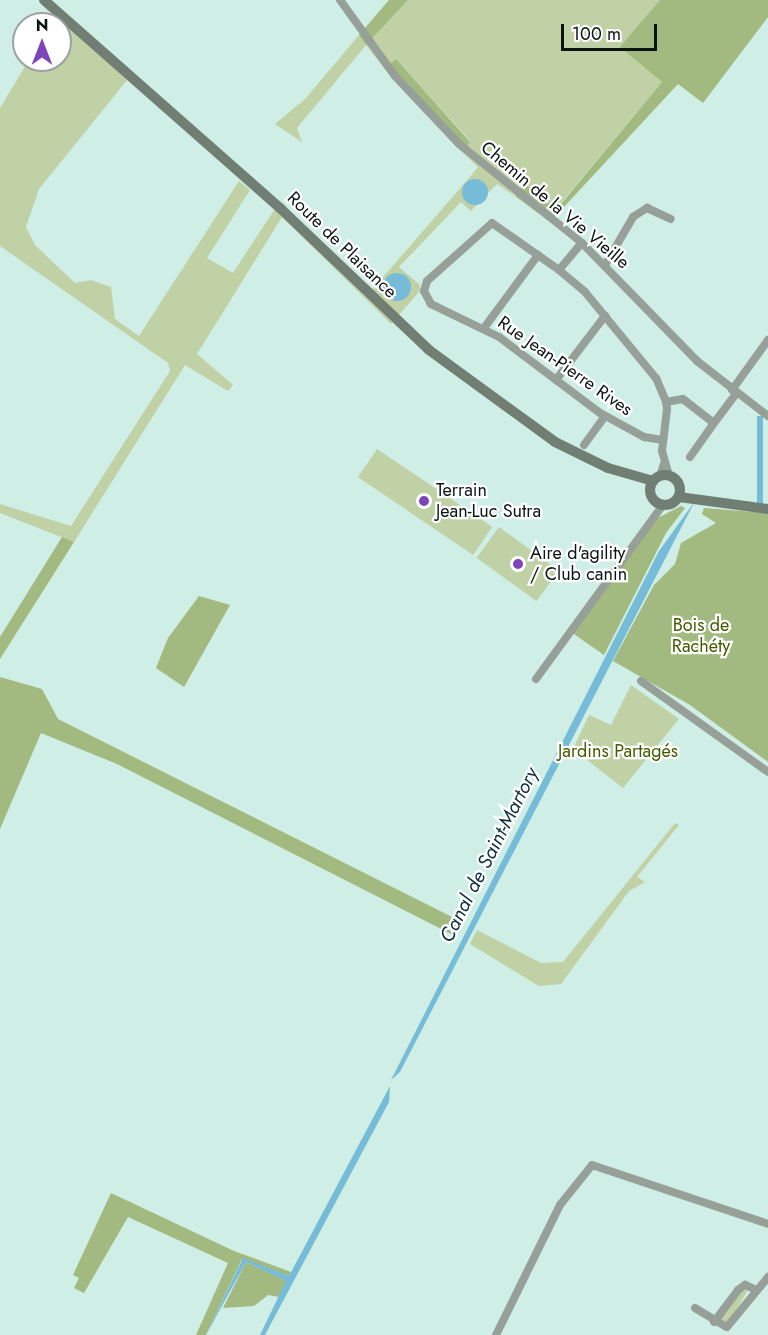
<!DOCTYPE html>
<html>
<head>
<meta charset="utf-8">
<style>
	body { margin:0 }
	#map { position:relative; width:768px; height:1335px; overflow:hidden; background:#cfeee5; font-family:Jost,sans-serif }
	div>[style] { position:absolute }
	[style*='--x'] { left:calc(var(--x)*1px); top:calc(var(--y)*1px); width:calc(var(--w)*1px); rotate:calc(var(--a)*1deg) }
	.green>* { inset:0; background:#bfd1a5; transform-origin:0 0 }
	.forest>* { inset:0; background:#a2b97f }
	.water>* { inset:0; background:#76bcd9; transform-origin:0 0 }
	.round { border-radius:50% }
	.street>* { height:8px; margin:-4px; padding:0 4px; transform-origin:4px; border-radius:4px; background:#96a098 }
	.secondary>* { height:10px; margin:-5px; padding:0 5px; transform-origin:5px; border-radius:5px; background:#707e73 }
	.secondary>.ring { margin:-5px; padding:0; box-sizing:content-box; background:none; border:10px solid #707e73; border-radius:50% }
	.dots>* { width:16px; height:16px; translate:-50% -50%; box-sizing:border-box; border:3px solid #fff; border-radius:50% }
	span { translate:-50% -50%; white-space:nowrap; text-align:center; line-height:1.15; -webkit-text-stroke:4.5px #fff; paint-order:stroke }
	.street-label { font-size:18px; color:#0a1513 }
	.poi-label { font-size:18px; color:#0a1513 }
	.left { translate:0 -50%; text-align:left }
	.park-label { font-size:18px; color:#435c00 }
	.water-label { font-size:20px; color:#0f303d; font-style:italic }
	.north { position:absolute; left:12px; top:12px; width:60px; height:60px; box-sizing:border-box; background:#fff; border:2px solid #9da1a1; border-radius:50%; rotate:0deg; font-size:16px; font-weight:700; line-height:24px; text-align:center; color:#0a1513 }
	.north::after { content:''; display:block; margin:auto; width:21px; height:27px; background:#7e45bb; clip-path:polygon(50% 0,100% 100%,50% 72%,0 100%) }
	.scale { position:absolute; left:561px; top:24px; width:96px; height:27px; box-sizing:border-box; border:3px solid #0a1513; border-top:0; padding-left:8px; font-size:18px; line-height:21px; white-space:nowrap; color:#0a1513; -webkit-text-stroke:4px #fff; paint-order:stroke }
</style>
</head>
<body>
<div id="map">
	<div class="green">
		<div style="clip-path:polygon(408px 0,660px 0,621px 47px,662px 82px,555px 210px,525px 184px,515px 196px,497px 184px,471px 211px,461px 202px,399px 267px,420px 285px,419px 292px,391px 324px,282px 217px,197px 354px,233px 385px,228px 391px,185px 365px,74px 542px,0 513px,0 504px,71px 526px,170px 371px,168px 363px,0 246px,0 108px,29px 60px,60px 60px,60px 24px,51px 24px,56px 16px,127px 80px,39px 189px,26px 227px,35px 245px,75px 283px,91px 280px,111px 287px,115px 319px,139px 336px,239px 181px,250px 190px,207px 258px,233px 273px,280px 201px,371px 291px,469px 178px,478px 167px,462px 152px,470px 141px,396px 59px,384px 68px,366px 45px,297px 128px,302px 142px,275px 124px,305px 99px,359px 35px,366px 45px)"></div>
		<div style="left:377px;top:449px;width:139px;height:34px;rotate:34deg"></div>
		<div style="left:499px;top:527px;width:74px;height:38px;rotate:36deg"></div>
		<div style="clip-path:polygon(631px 685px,679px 719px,623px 788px,573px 749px,589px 715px,611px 725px)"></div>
		<div style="clip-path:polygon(675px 823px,679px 825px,637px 877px,645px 882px,629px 891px,561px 984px,539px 986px,470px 944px,477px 930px,541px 963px,563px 962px)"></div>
		<div style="clip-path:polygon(748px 1290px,728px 1324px,720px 1319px,741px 1291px)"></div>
	</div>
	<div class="forest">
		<div style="clip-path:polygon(389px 0,408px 0,366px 45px,359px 35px)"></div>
		<div style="clip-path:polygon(660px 0,768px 0,768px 17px,703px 103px,678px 84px,550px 222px,515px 196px,525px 184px,556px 210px,662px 82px,620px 47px)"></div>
		<div style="clip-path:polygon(396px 59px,470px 142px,462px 152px,384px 68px)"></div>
		<div style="clip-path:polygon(681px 506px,685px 508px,666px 533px,604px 655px,571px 632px,652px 521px)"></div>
		<div style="clip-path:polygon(704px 508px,768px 513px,768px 762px,690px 705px,613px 661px,654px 585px,675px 564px,681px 543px,716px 523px,702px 514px)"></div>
		<div style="clip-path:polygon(62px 537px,74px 542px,0 659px,0 637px)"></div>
		<div style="clip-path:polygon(199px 596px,230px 605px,184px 687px,156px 668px,168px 638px)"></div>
		<div style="clip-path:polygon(0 677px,42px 689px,58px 719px,462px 922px,455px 936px,117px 764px,41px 733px,0 829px)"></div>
		<div style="clip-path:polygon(111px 1193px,234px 1251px,291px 1272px,289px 1276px,242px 1259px,206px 1335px,196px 1335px,228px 1263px,128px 1217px,84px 1293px,74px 1288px,79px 1278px,73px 1275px)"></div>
		<div style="clip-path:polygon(246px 1262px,287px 1281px,279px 1297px,268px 1295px,254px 1306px,223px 1308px)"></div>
	</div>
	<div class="water">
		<div class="round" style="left:462px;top:179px;width:26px;height:26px"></div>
		<div class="round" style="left:383px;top:273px;width:28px;height:28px"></div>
		<div style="left:757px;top:416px;width:6px;height:96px"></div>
		<div style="clip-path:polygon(695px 501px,400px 1072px,391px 1080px,659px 551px)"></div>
		<div style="clip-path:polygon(390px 1086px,389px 1102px,265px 1335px,260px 1335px,286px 1281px,246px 1262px,206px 1335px,243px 1258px,289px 1276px)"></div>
	</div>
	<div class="street">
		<div style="--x:340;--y:0;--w:94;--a:54.1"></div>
		<div style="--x:395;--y:76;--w:93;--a:46.7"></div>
		<div style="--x:459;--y:144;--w:158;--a:38.8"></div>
		<div style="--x:582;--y:243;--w:165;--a:45.7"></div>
		<div style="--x:697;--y:361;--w:90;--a:37.8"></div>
		<div style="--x:605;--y:265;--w:56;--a:-59.7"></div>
		<div style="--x:633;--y:217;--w:17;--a:-33"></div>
		<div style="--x:647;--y:208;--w:26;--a:25"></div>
		<div style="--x:559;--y:270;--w:35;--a:-50"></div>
		<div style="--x:484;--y:328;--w:91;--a:-53.5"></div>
		<div style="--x:556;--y:380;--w:81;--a:-52.6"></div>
		<div style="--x:732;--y:390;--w:62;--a:-54.2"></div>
		<div style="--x:666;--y:402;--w:17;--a:-10"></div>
		<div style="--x:683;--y:399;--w:39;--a:38"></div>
		<div style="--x:714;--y:423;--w:36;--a:-53"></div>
		<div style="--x:663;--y:440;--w:19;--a:-171"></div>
		<div style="--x:644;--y:437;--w:50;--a:-151.4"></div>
		<div style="--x:600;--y:413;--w:126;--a:-143"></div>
		<div style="--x:499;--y:337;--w:76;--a:-154.1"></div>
		<div style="--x:431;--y:304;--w:15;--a:-118"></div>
		<div style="--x:424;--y:291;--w:10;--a:-73"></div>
		<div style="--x:427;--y:281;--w:87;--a:-41.7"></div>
		<div style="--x:492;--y:223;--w:82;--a:35"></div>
		<div style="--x:559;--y:270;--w:34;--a:40"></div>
		<div style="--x:585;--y:292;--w:112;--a:50.5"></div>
		<div style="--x:656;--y:378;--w:26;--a:67"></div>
		<div style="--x:666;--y:402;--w:7;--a:82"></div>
		<div style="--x:667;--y:409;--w:42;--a:96.8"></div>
		<div style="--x:662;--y:451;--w:26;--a:74"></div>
		<div style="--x:584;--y:445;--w:36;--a:-54"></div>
		<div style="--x:690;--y:457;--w:42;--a:-54.8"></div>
		<div style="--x:660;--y:476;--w:13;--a:-72"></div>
		<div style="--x:536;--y:679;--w:215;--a:-53.9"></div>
		<div style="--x:641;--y:681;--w:156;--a:35.6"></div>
		<div style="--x:695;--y:1308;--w:37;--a:31"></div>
		<div style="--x:727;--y:1327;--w:65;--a:-50.6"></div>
		<div style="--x:714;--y:1322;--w:40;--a:-53"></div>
		<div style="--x:738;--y:1290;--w:9;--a:-36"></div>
		<div style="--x:745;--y:1285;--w:13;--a:23"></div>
		<div style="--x:496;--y:1335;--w:145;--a:-63.8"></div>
		<div style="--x:560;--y:1205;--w:51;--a:-51.3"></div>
		<div style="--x:592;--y:1165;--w:186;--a:18.5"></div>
	</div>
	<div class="secondary">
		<div style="--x:44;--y:0;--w:316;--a:41.4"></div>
		<div style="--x:281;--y:209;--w:204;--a:43.6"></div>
		<div style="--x:429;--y:350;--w:156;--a:36.1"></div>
		<div style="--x:555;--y:442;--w:59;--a:26.1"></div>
		<div style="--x:608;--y:468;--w:47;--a:16.1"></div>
		<div class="ring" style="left:650px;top:475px;width:20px;height:20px"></div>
		<div style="--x:679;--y:497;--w:90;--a:7.7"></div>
	</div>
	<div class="dots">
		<div style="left:424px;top:501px;background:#7e45bb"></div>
		<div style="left:518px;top:564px;background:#7e45bb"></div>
	</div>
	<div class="street-label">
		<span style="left:555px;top:205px;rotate:40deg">Chemin de la Vie Vieille</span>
		<span style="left:342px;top:245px;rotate:44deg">Route de Plaisance</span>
		<span style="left:565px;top:366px;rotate:35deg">Rue Jean-Pierre Rives</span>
	</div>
	<div class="poi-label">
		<span class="left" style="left:436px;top:501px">Terrain<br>Jean-Luc Sutra</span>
		<span class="left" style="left:530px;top:564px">Aire d'agility<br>/ Club canin</span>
	</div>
	<div class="park-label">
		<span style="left:701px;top:636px">Bois de<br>Rachéty</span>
		<span style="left:618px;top:751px">Jardins Partagés</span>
	</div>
	<div class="water-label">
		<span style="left:489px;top:855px;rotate:-63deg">Canal de Saint-Martory</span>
	</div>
	<div class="north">N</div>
	<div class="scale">100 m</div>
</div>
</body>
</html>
